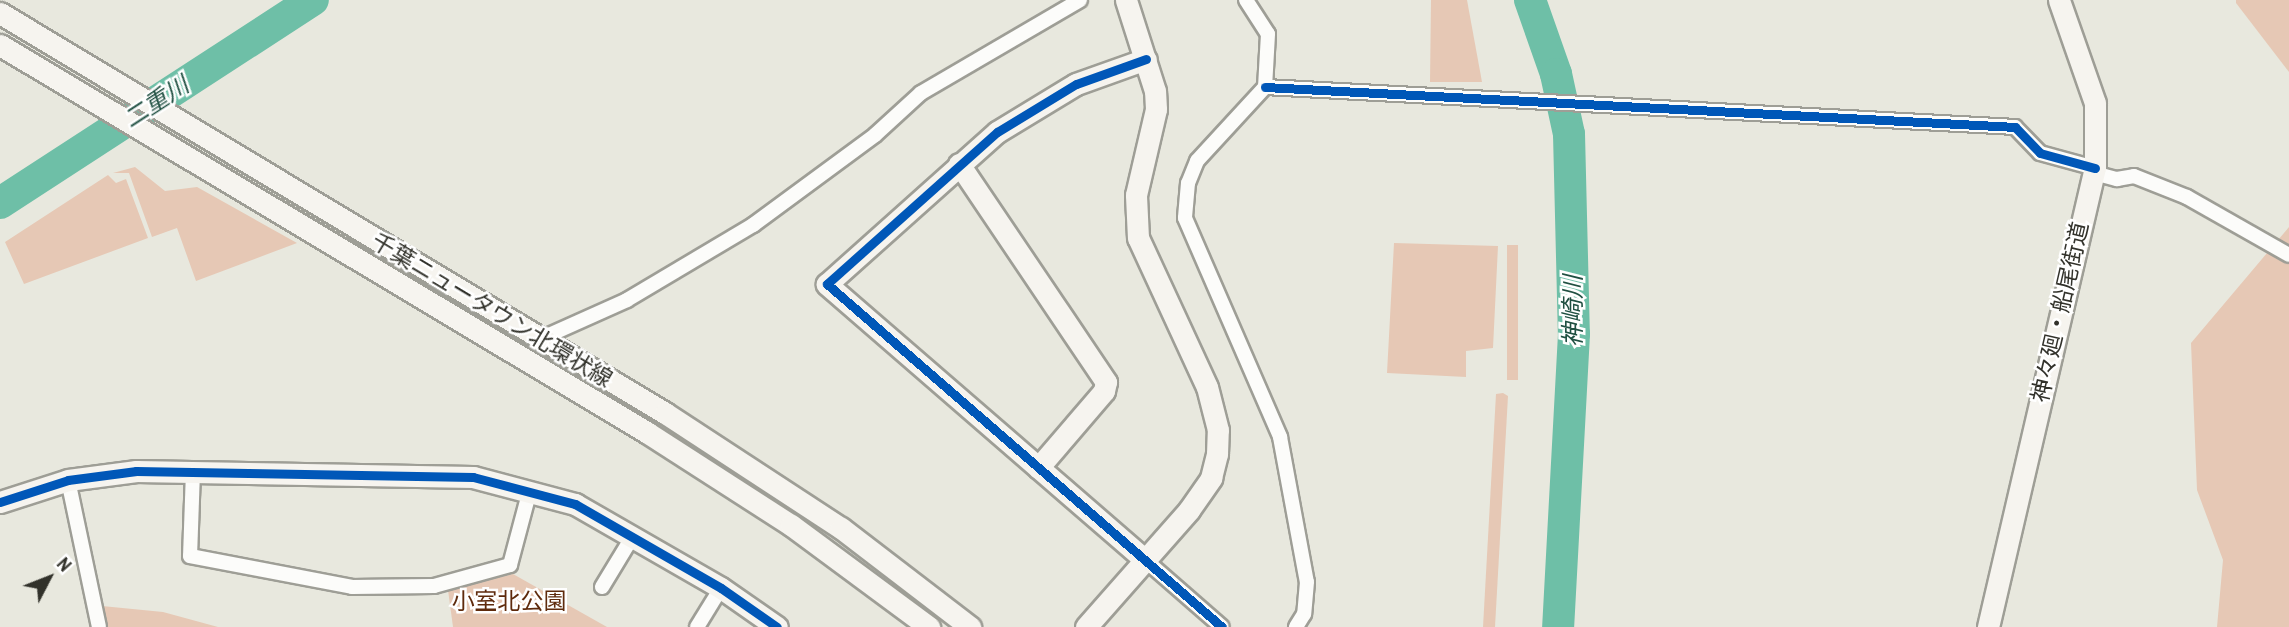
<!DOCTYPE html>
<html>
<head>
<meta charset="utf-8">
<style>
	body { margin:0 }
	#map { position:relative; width:2289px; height:627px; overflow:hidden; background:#e8e8de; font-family:"Archivo Narrow","Noto Sans JP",sans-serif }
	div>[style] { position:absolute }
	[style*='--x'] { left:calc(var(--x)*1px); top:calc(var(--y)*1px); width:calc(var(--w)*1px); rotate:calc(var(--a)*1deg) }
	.green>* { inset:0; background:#e6c8b5; transform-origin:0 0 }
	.river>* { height:32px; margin:-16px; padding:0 16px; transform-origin:16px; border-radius:16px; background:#6ebfa7 }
	.roads { filter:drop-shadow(2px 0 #9e9e96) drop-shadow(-2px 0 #9e9e96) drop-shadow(0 2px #9e9e96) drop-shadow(0 -2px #9e9e96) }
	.street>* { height:14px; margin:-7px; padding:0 7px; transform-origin:7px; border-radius:7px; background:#fcfcfa }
	.secondary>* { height:21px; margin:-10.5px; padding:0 10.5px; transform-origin:10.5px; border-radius:10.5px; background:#f6f4ef }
	.cycleway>* { height:9px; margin:-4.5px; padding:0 4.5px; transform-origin:4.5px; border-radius:4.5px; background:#0057b8 }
	span { translate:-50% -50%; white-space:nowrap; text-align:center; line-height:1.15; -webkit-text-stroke:5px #fff; paint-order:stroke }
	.street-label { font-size:23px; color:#32322b }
	.park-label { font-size:23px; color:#5e2a0c }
	.water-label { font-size:24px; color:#205042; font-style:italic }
	.north { position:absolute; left:14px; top:543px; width:70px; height:70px; -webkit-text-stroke:5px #fff; paint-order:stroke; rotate:48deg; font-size:19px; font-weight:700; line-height:28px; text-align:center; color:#32322b }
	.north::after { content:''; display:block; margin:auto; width:24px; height:32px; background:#32322b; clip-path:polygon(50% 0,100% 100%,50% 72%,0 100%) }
</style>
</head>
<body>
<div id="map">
	<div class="green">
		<div style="clip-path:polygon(1431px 0,1467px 0,1482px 82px,1430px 82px)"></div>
		<div style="clip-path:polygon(2236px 0,2289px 0,2289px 72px,2236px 3px)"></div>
		<div style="clip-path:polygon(135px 167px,165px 191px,197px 187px,297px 243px,196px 281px,177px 228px,152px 237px,129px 173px,113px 173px)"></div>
		<div style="clip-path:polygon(108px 175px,116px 183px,126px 179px,148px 238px,24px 284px,5px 242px)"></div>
		<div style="clip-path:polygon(2289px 227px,2289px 627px,2217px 627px,2223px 560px,2197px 490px,2191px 343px)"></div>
		<div style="clip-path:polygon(1394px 243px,1498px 246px,1493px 348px,1466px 351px,1466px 377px,1387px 373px)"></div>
		<div style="left:1507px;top:245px;width:11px;height:135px"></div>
		<div style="clip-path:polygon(1503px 393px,1508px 396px,1495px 627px,1483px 627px,1496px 394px)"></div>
		<div style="clip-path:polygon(513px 574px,607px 627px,453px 627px,448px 590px)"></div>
		<div style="clip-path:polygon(102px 606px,163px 612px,218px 627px,107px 627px)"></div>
	</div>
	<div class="river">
		<div style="--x:1530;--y:0;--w:78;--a:70.6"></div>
		<div style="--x:1556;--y:74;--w:61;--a:77.8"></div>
		<div style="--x:1569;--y:134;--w:200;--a:88.6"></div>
		<div style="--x:1574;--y:334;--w:293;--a:93.1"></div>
		<div style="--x:0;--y:203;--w:373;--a:-33"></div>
	</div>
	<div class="roads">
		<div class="street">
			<div style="--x:1246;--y:0;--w:40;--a:57.1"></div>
			<div style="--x:1268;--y:34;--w:53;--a:93.2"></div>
			<div style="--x:1265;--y:87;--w:100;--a:132.6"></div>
			<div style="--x:1197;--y:161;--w:24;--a:112"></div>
			<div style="--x:1188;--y:183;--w:35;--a:95"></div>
			<div style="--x:1185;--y:218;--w:239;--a:66.5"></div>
			<div style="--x:1280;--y:437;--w:147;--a:79.5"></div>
			<div style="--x:1307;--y:582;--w:32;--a:95"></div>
			<div style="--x:1304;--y:614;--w:15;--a:122"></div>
			<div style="--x:1265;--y:87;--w:751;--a:3.05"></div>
			<div style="--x:2015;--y:127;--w:36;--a:46"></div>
			<div style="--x:2040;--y:153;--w:57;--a:15.3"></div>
			<div style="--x:2094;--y:173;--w:24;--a:15"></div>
			<div style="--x:2117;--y:179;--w:17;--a:-10"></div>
			<div style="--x:2134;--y:176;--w:57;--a:21.6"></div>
			<div style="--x:2187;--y:197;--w:117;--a:29.6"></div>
			<div style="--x:540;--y:339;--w:95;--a:-24.1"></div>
			<div style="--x:627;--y:300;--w:147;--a:-30.8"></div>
			<div style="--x:753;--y:225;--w:152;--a:-36.4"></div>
			<div style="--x:875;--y:135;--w:62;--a:-42.4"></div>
			<div style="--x:921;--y:93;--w:184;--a:-30.3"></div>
			<div style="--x:193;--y:471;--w:85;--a:92"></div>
			<div style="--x:190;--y:556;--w:165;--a:10.8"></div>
			<div style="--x:352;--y:587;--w:82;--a:-0.7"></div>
			<div style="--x:434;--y:586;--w:79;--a:-15.4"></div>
			<div style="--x:510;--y:565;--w:78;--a:-75.1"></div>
			<div style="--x:68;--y:480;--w:150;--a:78.1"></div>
			<div style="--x:1144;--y:559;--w:103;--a:41.1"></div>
			<div style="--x:602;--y:587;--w:60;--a:-58.7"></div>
			<div style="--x:697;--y:627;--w:46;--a:-58.4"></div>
		</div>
		<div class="secondary">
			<div style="--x:0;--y:13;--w:776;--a:31.03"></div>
			<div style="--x:665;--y:413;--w:210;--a:33.2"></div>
			<div style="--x:841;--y:528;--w:163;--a:37.5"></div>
			<div style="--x:0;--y:45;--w:755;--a:30.91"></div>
			<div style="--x:648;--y:433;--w:170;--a:32.8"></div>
			<div style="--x:791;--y:525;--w:172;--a:36.5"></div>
			<div style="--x:959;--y:164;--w:263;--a:56"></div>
			<div style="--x:1106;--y:382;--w:9;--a:103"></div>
			<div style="--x:1104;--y:391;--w:101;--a:130.6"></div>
			<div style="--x:0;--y:502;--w:71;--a:-17.9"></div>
			<div style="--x:68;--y:480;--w:69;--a:-7.5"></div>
			<div style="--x:136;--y:471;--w:337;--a:1"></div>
			<div style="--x:473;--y:477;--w:106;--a:14.8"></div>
			<div style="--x:575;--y:504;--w:168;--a:29.9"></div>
			<div style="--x:721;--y:588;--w:68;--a:34.9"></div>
			<div style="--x:1144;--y:559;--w:420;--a:-139.1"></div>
			<div style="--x:827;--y:284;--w:228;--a:-41.8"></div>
			<div style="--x:997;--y:132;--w:92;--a:-31.3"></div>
			<div style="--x:1076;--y:84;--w:74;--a:-19.7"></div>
			<div style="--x:1086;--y:627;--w:156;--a:-48.6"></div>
			<div style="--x:1189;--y:510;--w:39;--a:-55"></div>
			<div style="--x:1211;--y:478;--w:25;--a:-76"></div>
			<div style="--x:1217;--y:454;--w:24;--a:-88"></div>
			<div style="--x:1218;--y:430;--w:44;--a:-104.3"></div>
			<div style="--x:1207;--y:387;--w:164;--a:-114.8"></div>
			<div style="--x:1138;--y:238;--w:43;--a:-92.7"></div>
			<div style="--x:1136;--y:195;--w:88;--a:-76.9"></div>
			<div style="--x:1156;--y:109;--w:18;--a:-93"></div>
			<div style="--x:1155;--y:91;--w:96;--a:-107.7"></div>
			<div style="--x:1988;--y:627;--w:471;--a:-76.9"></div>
			<div style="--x:2095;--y:168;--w:65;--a:-90"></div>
			<div style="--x:2095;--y:103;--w:109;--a:-109.3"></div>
		</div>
	</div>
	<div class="cycleway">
		<div style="--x:1146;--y:59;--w:74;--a:160.3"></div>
		<div style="--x:1076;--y:84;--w:92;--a:148.7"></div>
		<div style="--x:997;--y:132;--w:228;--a:138.2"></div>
		<div style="--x:827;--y:284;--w:523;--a:40.97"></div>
		<div style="--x:1265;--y:87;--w:751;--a:3.05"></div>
		<div style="--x:2015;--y:127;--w:36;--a:46"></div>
		<div style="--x:2040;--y:153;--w:57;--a:15.3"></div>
		<div style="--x:0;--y:502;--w:71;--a:-17.9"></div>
		<div style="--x:68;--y:480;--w:69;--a:-7.5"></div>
		<div style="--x:136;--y:471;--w:337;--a:1"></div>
		<div style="--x:473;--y:477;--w:106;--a:14.8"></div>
		<div style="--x:575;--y:504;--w:168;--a:29.9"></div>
		<div style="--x:721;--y:588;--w:68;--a:34.9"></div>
	</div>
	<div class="street-label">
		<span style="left:492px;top:310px;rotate:31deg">千葉ニュータウン北環状線</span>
		<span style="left:2060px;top:312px;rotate:-77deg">神々廻・船尾街道</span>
	</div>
	<div class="park-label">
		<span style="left:509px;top:601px">小室北公園</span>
	</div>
	<div class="water-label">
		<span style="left:156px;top:102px;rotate:-33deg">二重川</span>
		<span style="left:1573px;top:311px;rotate:-90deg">神崎川</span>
	</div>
	<div class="north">N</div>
</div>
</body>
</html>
